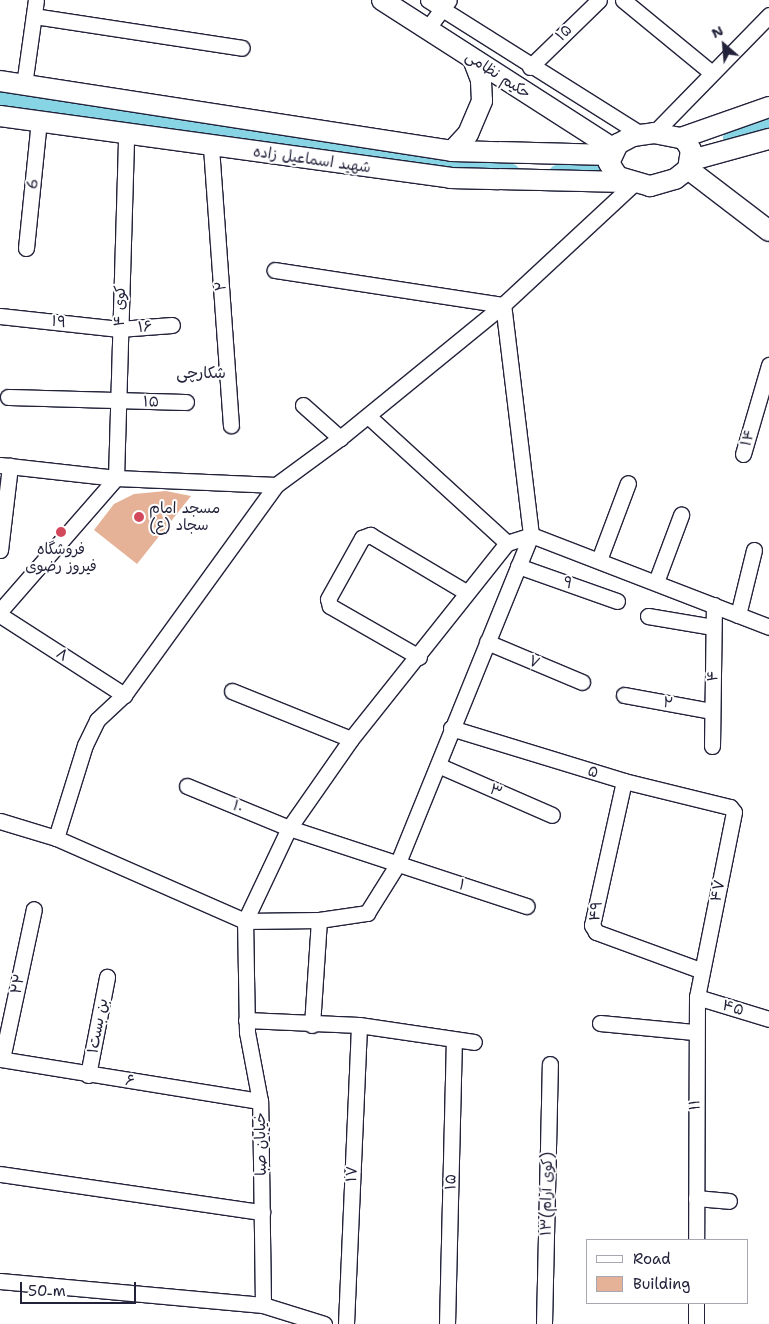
<!DOCTYPE html>
<html>
<head>
<meta charset="utf-8">
<style>
	body { margin:0 }
	#map { position:relative; width:769px; height:1324px; overflow:hidden; background:#fff; font-family:"Shantell Sans","Playpen Sans Arabic",sans-serif }
	div>[style] { position:absolute }
	[style*='--x'] { left:calc(var(--x)*1px); top:calc(var(--y)*1px); width:calc(var(--w)*1px); rotate:calc(var(--a)*1deg) }
	.canal>* { height:16px; margin:-8px; padding:0 8px; transform-origin:8px; border-radius:8px; background:#86d4e4 }
	.building>* { inset:0; background:#e5b298 }
	.roads { filter:drop-shadow(1px 0 #22223b) drop-shadow(-1px 0 #22223b) drop-shadow(0 1px #22223b) drop-shadow(0 -1px #22223b) }
	.street>* { height:15px; margin:-7.5px; padding:0 7.5px; transform-origin:7.5px; border-radius:7.5px; background:#fff }
	.secondary>* { height:20px; margin:-10px; padding:0 10px; transform-origin:10px; border-radius:10px; background:#fff }
	.dots>* { width:14px; height:14px; translate:-50% -50%; box-sizing:border-box; border:2px solid #fff; border-radius:50% }
	span { translate:-50% -50%; white-space:nowrap; text-align:center; line-height:1.15; -webkit-text-stroke:4px #fff; paint-order:stroke }
	.street-label { font-size:15px; color:#22223b }
	.poi-label { font-size:15px; color:#22223b }
	.left { translate:0 -50%; text-align:left }
	.neighbourhood-label { font-size:16px; color:#22223b }
	.legend { position:absolute; left:586px; top:1239px; width:162px; height:65px; box-sizing:border-box; background:#fff; border:1px solid #a7a7b1; margin:0; padding:6px 9px; list-style:none; font-size:15px; color:#22223b }
	.legend li { display:flex; align-items:center; gap:10px; height:25px }
	.legend b { width:25px; border:1px solid #a7a7b1 }
	.north { position:absolute; left:699px; top:20px; width:50px; height:50px; -webkit-text-stroke:4px #fff; paint-order:stroke; rotate:333deg; font-size:14px; font-weight:700; line-height:20px; text-align:center; color:#22223b }
	.north::after { content:''; display:block; margin:auto; width:18px; height:22px; background:#22223b; clip-path:polygon(50% 0,100% 100%,50% 72%,0 100%) }
	.scale { position:absolute; left:20px; top:1282px; width:116px; height:22px; box-sizing:border-box; border:2px solid #22223b; border-top:0; padding-left:6px; font-size:15px; line-height:18px; white-space:nowrap; color:#22223b; -webkit-text-stroke:4px #fff; paint-order:stroke }
</style>
</head>
<body>
<div id="map">
	<div class="canal">
		<div style="--x:0;--y:98;--w:517;--a:8.22"></div>
		<div style="--x:731;--y:138;--w:40;--a:-18.9"></div>
		<div style="--x:557;--y:173;--w:47;--a:-6.1"></div>
	</div>
	<div class="building">
		<div style="clip-path:polygon(166px 491px,191px 496px,137px 564px,94px 530px,114px 504px,134px 494px)"></div>
	</div>
	<div class="roads">
		<div class="street">
			<div style="--x:428;--y:0;--w:253;--a:32.2"></div>
			<div style="--x:623;--y:0;--w:115;--a:39.4"></div>
			<div style="--x:34;--y:16;--w:210;--a:8.7"></div>
			<div style="--x:427;--y:29;--w:36;--a:-53"></div>
			<div style="--x:530;--y:67;--w:96;--a:-44.2"></div>
			<div style="--x:24;--y:85;--w:86;--a:-82"></div>
			<div style="--x:654;--y:133;--w:165;--a:-45.7"></div>
			<div style="--x:211;--y:147;--w:279;--a:85.9"></div>
			<div style="--x:26;--y:248;--w:128;--a:-84.2"></div>
			<div style="--x:0;--y:316;--w:120;--a:6.2"></div>
			<div style="--x:119;--y:329;--w:53;--a:-4.3"></div>
			<div style="--x:8;--y:397;--w:178;--a:1.6"></div>
			<div style="--x:303;--y:405;--w:50;--a:41.7"></div>
			<div style="--x:368;--y:416;--w:188;--a:42.4"></div>
			<div style="--x:743;--y:454;--w:93;--a:-73.7"></div>
			<div style="--x:0;--y:465;--w:117;--a:6.4"></div>
			<div style="--x:116;--y:478;--w:344;--a:-88.3"></div>
			<div style="--x:0;--y:550;--w:85;--a:-83.2"></div>
			<div style="--x:599;--y:560;--w:82;--a:-69.4"></div>
			<div style="--x:518;--y:566;--w:105;--a:19.5"></div>
			<div style="--x:656;--y:582;--w:72;--a:-69.5"></div>
			<div style="--x:0;--y:611;--w:176;--a:-48.9"></div>
			<div style="--x:116;--y:478;--w:160;--a:2.5"></div>
			<div style="--x:276;--y:485;--w:79;--a:-36.3"></div>
			<div style="--x:340;--y:438;--w:210;--a:-39.2"></div>
			<div style="--x:503;--y:305;--w:178;--a:-42.9"></div>
			<div style="--x:0;--y:615;--w:148;--a:32.8"></div>
			<div style="--x:738;--y:615;--w:67;--a:-76.2"></div>
			<div style="--x:648;--y:616;--w:66;--a:9.6"></div>
			<div style="--x:487;--y:642;--w:103;--a:22.8"></div>
			<div style="--x:419;--y:657;--w:103;--a:-150.2"></div>
			<div style="--x:330;--y:606;--w:7;--a:-106"></div>
			<div style="--x:328;--y:599;--w:70;--a:-60.9"></div>
			<div style="--x:362;--y:538;--w:9;--a:-21"></div>
			<div style="--x:370;--y:535;--w:112;--a:30.7"></div>
			<div style="--x:232;--y:691;--w:128;--a:22"></div>
			<div style="--x:624;--y:695;--w:89;--a:10.3"></div>
			<div style="--x:451;--y:728;--w:181;--a:17"></div>
			<div style="--x:624;--y:781;--w:109;--a:13.8"></div>
			<div style="--x:730;--y:807;--w:6;--a:51"></div>
			<div style="--x:734;--y:812;--w:189;--a:101.3"></div>
			<div style="--x:697;--y:997;--w:243;--a:90.2"></div>
			<div style="--x:712;--y:746;--w:141;--a:-89.2"></div>
			<div style="--x:440;--y:766;--w:122;--a:23.6"></div>
			<div style="--x:624;--y:781;--w:148;--a:102.5"></div>
			<div style="--x:592;--y:925;--w:8;--a:60"></div>
			<div style="--x:596;--y:932;--w:111;--a:20.1"></div>
			<div style="--x:187;--y:786;--w:110;--a:22.4"></div>
			<div style="--x:289;--y:828;--w:250;--a:18.2"></div>
			<div style="--x:0;--y:821;--w:59;--a:16.9"></div>
			<div style="--x:56;--y:838;--w:97;--a:-72.7"></div>
			<div style="--x:85;--y:745;--w:28;--a:-64"></div>
			<div style="--x:97;--y:720;--w:37;--a:-43"></div>
			<div style="--x:124;--y:695;--w:259;--a:-54.1"></div>
			<div style="--x:56;--y:838;--w:206;--a:23.7"></div>
			<div style="--x:245;--y:921;--w:74;--a:-0.8"></div>
			<div style="--x:319;--y:920;--w:49;--a:-8.3"></div>
			<div style="--x:367;--y:913;--w:57;--a:-58"></div>
			<div style="--x:397;--y:865;--w:356;--a:-67.9"></div>
			<div style="--x:531;--y:535;--w:232;--a:-96.9"></div>
			<div style="--x:503;--y:305;--w:231;--a:-171.3"></div>
			<div style="--x:697;--y:997;--w:75;--a:17"></div>
			<div style="--x:246;--y:1020;--w:113;--a:2.5"></div>
			<div style="--x:359;--y:1025;--w:116;--a:8.4"></div>
			<div style="--x:600;--y:1023;--w:94;--a:5.5"></div>
			<div style="--x:312;--y:1025;--w:105;--a:-86.2"></div>
			<div style="--x:0;--y:1059;--w:263;--a:9.2"></div>
			<div style="--x:2;--y:1059;--w:153;--a:-78"></div>
			<div style="--x:88;--y:1075;--w:100;--a:-79"></div>
			<div style="--x:0;--y:1174;--w:265;--a:8.3"></div>
			<div style="--x:696;--y:1198;--w:33;--a:5"></div>
			<div style="--x:0;--y:1281;--w:264;--a:5.2"></div>
			<div style="--x:324;--y:1324;--w:64;--a:-162.7"></div>
			<div style="--x:263;--y:1305;--w:204;--a:-90.8"></div>
			<div style="--x:260;--y:1101;--w:70;--a:-100.7"></div>
			<div style="--x:247;--y:1032;--w:111;--a:-91"></div>
			<div style="--x:245;--y:921;--w:103;--a:-64.7"></div>
			<div style="--x:289;--y:828;--w:108;--a:-55.1"></div>
			<div style="--x:351;--y:739;--w:251;--a:-51.5"></div>
			<div style="--x:507;--y:543;--w:25;--a:-18"></div>
			<div style="--x:531;--y:535;--w:255;--a:21.1"></div>
			<div style="--x:346;--y:1324;--w:299;--a:-87.5"></div>
			<div style="--x:447;--y:1324;--w:284;--a:-88.6"></div>
			<div style="--x:544;--y:1324;--w:260;--a:-88.7"></div>
			<div style="--x:696;--y:1324;--w:21;--a:-90"></div>
		</div>
		<div class="secondary">
			<div style="--x:382;--y:0;--w:276;--a:32.7"></div>
			<div style="--x:0;--y:81;--w:457;--a:8.8"></div>
			<div style="--x:452;--y:151;--w:159;--a:1.4"></div>
			<div style="--x:0;--y:116;--w:454;--a:7.8"></div>
			<div style="--x:450;--y:178;--w:175;--a:1.3"></div>
			<div style="--x:654;--y:133;--w:31;--a:11"></div>
			<div style="--x:684;--y:139;--w:13;--a:58"></div>
			<div style="--x:691;--y:150;--w:19;--a:99"></div>
			<div style="--x:688;--y:169;--w:16;--a:142"></div>
			<div style="--x:675;--y:179;--w:26;--a:164"></div>
			<div style="--x:650;--y:186;--w:33;--a:-164"></div>
			<div style="--x:618;--y:177;--w:17;--a:-123"></div>
			<div style="--x:609;--y:163;--w:21;--a:-65"></div>
			<div style="--x:618;--y:144;--w:17;--a:-28"></div>
			<div style="--x:633;--y:136;--w:21;--a:-8"></div>
			<div style="--x:681;--y:138;--w:93;--a:-19.4"></div>
			<div style="--x:452;--y:151;--w:23;--a:-47"></div>
			<div style="--x:468;--y:134;--w:36;--a:-67"></div>
			<div style="--x:482;--y:101;--w:21;--a:-93"></div>
			<div style="--x:481;--y:80;--w:22;--a:-111"></div>
			<div style="--x:692;--y:160;--w:80;--a:-15.3"></div>
			<div style="--x:688;--y:169;--w:102;--a:37.4"></div>
		</div>
	</div>
	<div class="dots">
		<div style="left:139px;top:517px;background:#d1495b"></div>
		<div style="left:61px;top:532px;background:#d1495b"></div>
	</div>
	<div class="street-label">
		<span style="left:564px;top:33px;rotate:-44deg">۱۵</span>
		<span style="left:498px;top:75px;rotate:33deg">حکیم نظامی</span>
		<span style="left:312px;top:160px;rotate:8deg">شهید اسماعیل زاده</span>
		<span style="left:33px;top:184px;rotate:-84deg">6</span>
		<span style="left:221px;top:286px;rotate:-94deg">۲</span>
		<span style="left:120px;top:306px;rotate:-88deg">کوی ۴</span>
		<span style="left:59px;top:322px;rotate:7deg">۱۹</span>
		<span style="left:145px;top:327px;rotate:-5deg">۱۶</span>
		<span style="left:151px;top:402px;rotate:1deg">۱۵</span>
		<span style="left:748px;top:438px;rotate:-74deg">۱۴</span>
		<span style="left:568px;top:583px;rotate:19deg">۹</span>
		<span style="left:62px;top:655px;rotate:33deg">۸</span>
		<span style="left:534px;top:662px;rotate:23deg">۷</span>
		<span style="left:713px;top:676px;rotate:-89deg">۴</span>
		<span style="left:668px;top:703px;rotate:10deg">۲</span>
		<span style="left:593px;top:772px;rotate:17deg">۵</span>
		<span style="left:496px;top:791px;rotate:24deg">۳</span>
		<span style="left:238px;top:807px;rotate:22deg">۱۰</span>
		<span style="left:462px;top:885px;rotate:17deg">۱</span>
		<span style="left:718px;top:891px;rotate:-78deg">۴۷</span>
		<span style="left:596px;top:911px;rotate:-83deg">۴۹</span>
		<span style="left:18px;top:984px;rotate:-78deg">۲۲</span>
		<span style="left:733px;top:1008px;rotate:17deg">۴۵</span>
		<span style="left:98px;top:1026px;rotate:-79deg">بن بست۱</span>
		<span style="left:130px;top:1081px;rotate:9deg">۶</span>
		<span style="left:695px;top:1105px;rotate:-91deg">۱۱</span>
		<span style="left:261px;top:1144px;rotate:-91deg">خیابان صبا</span>
		<span style="left:352px;top:1174px;rotate:-88deg">۱۷</span>
		<span style="left:451px;top:1182px;rotate:-89deg">۱۵</span>
		<span style="left:547px;top:1194px;rotate:-89deg">۱۳(کوی آرام)</span>
	</div>
	<div class="poi-label">
		<span class="left" style="left:149px;top:517px">مسجد امام<br>سجاد (ع)</span>
		<span style="left:61px;top:558px">فروشگاه<br>فیروز رضوی</span>
	</div>
	<div class="neighbourhood-label">
		<span style="left:201px;top:373px">شکارچی</span>
	</div>
	<ul class="legend">
	<li><b style="height:6px;background:#fff"></b>Road</li>
	<li><b style="height:14px;background:#e5b298"></b>Building</li>
	</ul>
	<div class="north">N</div>
	<div class="scale">50 m</div>
</div>
</body>
</html>
